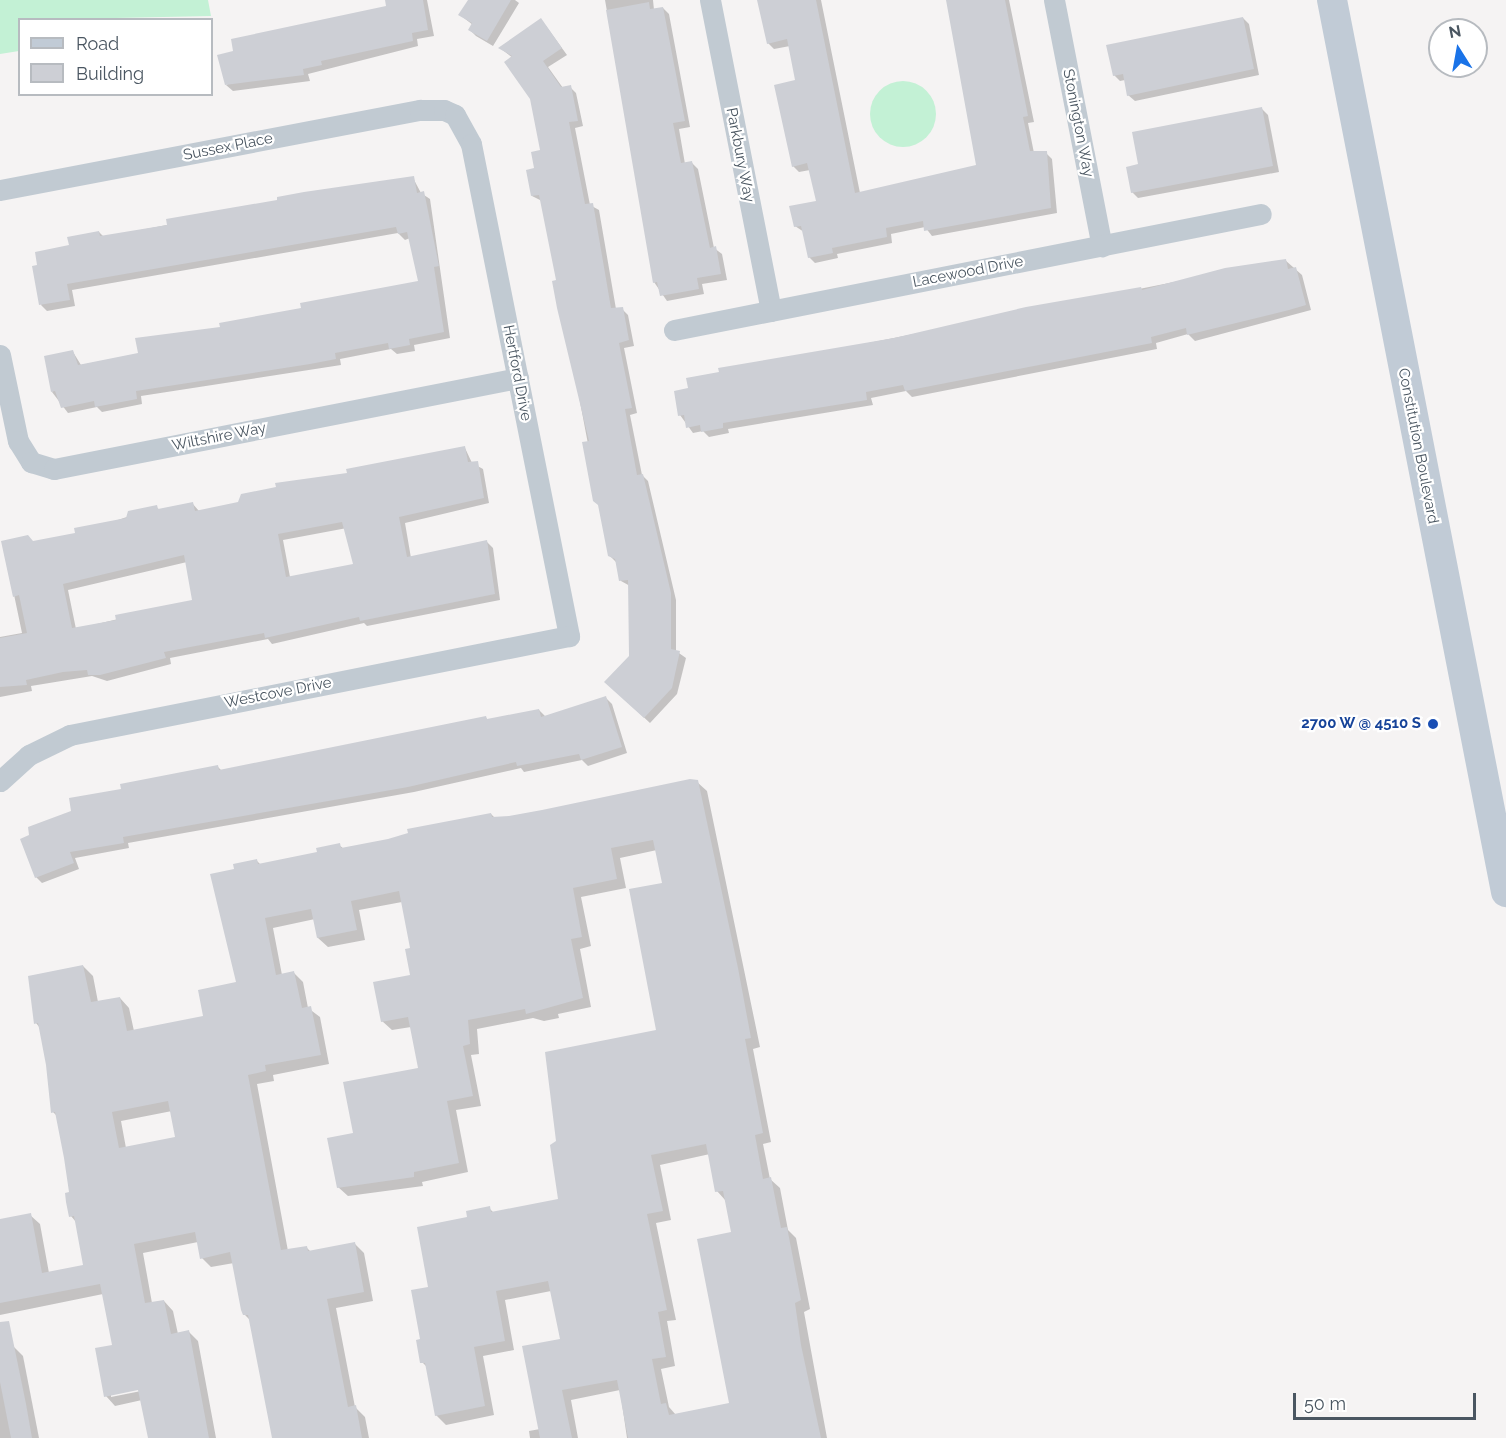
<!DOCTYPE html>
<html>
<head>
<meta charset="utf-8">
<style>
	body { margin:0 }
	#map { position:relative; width:1506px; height:1438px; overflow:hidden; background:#f5f3f3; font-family:Raleway,sans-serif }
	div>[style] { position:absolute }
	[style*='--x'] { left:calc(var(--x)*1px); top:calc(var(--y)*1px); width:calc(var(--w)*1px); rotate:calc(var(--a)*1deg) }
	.green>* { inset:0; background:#c3f1d5 }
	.round { border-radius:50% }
	.shadow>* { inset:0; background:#0003 }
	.building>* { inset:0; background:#cdcfd5 }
	.minor>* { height:21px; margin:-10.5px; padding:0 10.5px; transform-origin:10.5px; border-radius:10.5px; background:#c1cad2 }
	.secondary>* { height:30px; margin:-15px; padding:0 15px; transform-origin:15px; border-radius:15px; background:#c1cbd6 }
	.dots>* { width:16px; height:16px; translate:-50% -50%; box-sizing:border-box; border:3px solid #fff; border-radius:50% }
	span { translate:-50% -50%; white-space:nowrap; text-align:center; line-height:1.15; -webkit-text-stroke:4.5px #fff; paint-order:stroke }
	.street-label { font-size:15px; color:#4a5661 }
	.transit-label { font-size:15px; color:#164399; font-weight:700 }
	.right { translate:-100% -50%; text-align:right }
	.legend { position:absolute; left:18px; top:18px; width:195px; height:78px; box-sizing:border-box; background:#fff; border:2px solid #b7bbc0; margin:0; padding:8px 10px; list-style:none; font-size:18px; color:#4a5661 }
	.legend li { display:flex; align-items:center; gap:12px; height:30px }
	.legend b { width:30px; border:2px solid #b7bbc0 }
	.north { position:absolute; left:1428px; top:18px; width:60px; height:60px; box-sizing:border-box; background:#fff; border:2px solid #b7bbc0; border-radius:50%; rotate:349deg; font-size:16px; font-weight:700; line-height:24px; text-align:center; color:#4a5661 }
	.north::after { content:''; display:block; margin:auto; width:21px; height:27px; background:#1a73e8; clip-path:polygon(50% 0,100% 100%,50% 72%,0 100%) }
	.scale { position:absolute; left:1293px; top:1393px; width:183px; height:27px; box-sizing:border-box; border:3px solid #4a5661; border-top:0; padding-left:8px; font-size:18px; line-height:21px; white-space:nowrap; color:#4a5661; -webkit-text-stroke:4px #fff; paint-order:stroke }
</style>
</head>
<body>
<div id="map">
	<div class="green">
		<div style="clip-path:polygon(0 0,208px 0,211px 16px,20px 20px,19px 51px,0 54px)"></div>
		<div class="round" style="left:870px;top:81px;width:66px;height:66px"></div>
	</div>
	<div class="shadow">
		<div style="clip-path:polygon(387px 0,427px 0,434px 36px,417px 39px,418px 46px,308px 74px,310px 81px,233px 91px,226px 85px,388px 7px)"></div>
		<div style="clip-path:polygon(469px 0,515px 0,519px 3px,493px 46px,476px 36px,470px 30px,473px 25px,460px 15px)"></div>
		<div style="clip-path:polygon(605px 0,653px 0,654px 10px,663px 8px,669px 14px,690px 127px,679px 129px,685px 164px,692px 163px,698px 169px,714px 248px,722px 254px,727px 280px,702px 284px,704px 294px,667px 301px,654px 282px)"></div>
		<div style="clip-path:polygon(760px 0,821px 0,860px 193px,978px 166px,947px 0,1009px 0,1034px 122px,1028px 123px,1034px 153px,1046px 153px,1052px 159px,1057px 213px,932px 236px,925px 227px,891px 234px,892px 243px,837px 254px,838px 258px,815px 263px,809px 257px,804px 232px,795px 226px,818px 202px,810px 170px,799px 172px,793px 166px,796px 81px,790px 46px,774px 49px,768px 43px)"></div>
		<div style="clip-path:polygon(1243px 18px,1249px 24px,1259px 75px,1135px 101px,1128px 95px,1125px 80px,1120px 81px,1114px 75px)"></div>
		<div style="clip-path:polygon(546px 26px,567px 55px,548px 67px,563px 88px,570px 87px,576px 93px,583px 126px,575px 128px,590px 205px,599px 210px,616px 309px,622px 309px,628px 315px,634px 346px,624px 348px,637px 413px,630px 415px,642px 475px,648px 481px,676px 600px,676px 651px,686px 658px,677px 694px,650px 723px,612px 688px,630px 657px,630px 586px,621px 581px,616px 562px,609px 555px,542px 201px,532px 196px,542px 151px,532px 98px,513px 58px,500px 48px)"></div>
		<div style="clip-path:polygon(1262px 109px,1268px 115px,1279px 172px,1138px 198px,1132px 192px,1140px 165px)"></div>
		<div style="clip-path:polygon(413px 178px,421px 193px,430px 199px,450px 338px,414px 345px,415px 351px,397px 354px,391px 349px,340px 359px,341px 365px,141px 396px,142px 404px,102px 412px,97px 407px,68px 413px,52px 392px,73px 352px,81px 365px,140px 354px,221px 328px,420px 283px,410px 238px,405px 240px,398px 233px,72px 290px,75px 306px,47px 311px,41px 305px,71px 246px,99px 232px,104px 237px)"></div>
		<div style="clip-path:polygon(1285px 260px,1302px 275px,1311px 310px,1195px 341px,1188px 334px,1156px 343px,1157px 349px,912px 397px,906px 391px,871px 398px,873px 405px,728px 429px,729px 433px,709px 437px,703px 431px,693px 433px,680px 415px,690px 390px,688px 379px)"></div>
		<div style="clip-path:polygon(evenodd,465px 448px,472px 463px,483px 469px,489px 503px,405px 523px,411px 558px,487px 542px,493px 548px,500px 600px,367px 626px,364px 623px,272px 644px,268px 639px,170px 658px,171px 664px,107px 681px,92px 676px,31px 686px,32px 691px,0 697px,0 637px,22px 633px,3px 542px,34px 543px,77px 534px,156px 507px,160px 510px,192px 503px,199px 511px,239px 503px,465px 448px,347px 528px,354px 565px,290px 577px,283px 540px,347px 528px,465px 448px,187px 562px,194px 601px,76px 629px,68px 590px,187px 562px)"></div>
		<div style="clip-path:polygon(606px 698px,612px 704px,627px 753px,588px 766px,582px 760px,524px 772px,521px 768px,414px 792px,128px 843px,129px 848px,75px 858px,79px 869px,42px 883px,36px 877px,73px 812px,123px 790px,218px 767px,222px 771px,485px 717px,488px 720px,539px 710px,546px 717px)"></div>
		<div style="clip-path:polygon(evenodd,697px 782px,707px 791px,760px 1047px,753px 1049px,771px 1142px,763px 1144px,770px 1179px,780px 1188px,788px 1230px,796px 1238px,810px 1309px,804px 1312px,827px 1438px,627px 1438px,620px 1390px,571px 1400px,578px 1438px,530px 1438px,529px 1431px,540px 1429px,561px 1340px,551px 1291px,505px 1300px,514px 1350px,483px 1356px,494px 1415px,446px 1425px,436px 1415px,427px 1367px,422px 1362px,430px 1288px,469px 1218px,489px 1208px,494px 1213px,560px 1200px,658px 1032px,664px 884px,657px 850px,620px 858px,626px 888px,581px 897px,591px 946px,580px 949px,591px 1007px,558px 1014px,559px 1018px,544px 1021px,533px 1018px,477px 1029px,479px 1054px,471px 1055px,481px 1106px,456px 1110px,468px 1172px,422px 1182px,423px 1186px,348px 1196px,338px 1187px,354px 1134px,419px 1069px,411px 1027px,392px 1030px,382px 1021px,412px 976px,412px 949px,402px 902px,359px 910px,365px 940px,328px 947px,318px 938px,315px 919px,273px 928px,282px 975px,294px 973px,303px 982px,308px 1008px,320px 1017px,329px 1064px,273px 1075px,274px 1081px,257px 1084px,288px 1251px,307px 1248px,311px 1252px,355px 1244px,364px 1253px,373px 1301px,336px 1308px,355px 1407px,365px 1417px,369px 1438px,274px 1438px,251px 1321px,245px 1315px,234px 1263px,211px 1267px,202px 1258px,198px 1242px,143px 1253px,152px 1303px,164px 1301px,173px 1311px,178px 1334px,189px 1332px,198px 1341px,216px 1438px,149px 1438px,142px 1400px,115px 1406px,106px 1396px,114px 1346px,103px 1294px,0 1315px,0 1220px,30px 1215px,40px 1224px,49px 1273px,84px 1266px,76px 1222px,71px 1216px,71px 1193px,58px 1117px,53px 1112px,48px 1064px,40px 1028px,36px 1023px,83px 966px,93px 976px,98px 1002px,120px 998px,129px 1008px,134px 1031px,205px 1017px,238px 984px,236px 871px,257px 861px,261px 865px,318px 854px,339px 845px,344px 849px,388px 841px,491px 814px,495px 818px,509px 817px,697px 782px,172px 1111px,177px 1138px,126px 1148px,121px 1121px,172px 1111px,697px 782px,710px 1154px,717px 1191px,726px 1201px,733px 1233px,731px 1404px,676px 1415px,669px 1407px,661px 1369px,675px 1366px,667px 1321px,676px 1320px,656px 1223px,671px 1220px,660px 1165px,710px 1154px,697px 782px,145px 1387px,146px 1390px,111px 1397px,111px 1394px,145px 1387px)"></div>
		<div style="clip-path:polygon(13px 1346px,23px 1356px,39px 1438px,0 1438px,0 1349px)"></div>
	</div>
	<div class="building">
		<div style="clip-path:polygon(385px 0,423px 0,428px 30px,412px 33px,413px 41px,321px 61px,322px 65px,303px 69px,304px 75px,225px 85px,217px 55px,233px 51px,231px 39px,386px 6px)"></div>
		<div style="clip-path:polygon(468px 0,511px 0,487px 41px,468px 30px,472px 23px,458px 15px)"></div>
		<div style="clip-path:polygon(757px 0,816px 0,855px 193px,976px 165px,946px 0,1005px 0,1028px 116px,1023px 117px,1030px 151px,1047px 151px,1051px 208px,924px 231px,923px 221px,886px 228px,887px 237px,832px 248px,833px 253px,808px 258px,801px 226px,794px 227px,789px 206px,816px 201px,807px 163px,792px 167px,774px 85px,795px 80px,787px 39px,767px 44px)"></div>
		<div style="clip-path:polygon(649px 2px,650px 9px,663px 7px,685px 121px,673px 123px,681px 163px,692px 161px,710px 248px,716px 246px,721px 274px,697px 278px,699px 289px,660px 296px,657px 282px,653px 283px,606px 10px)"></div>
		<div style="clip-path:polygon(1243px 17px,1254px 69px,1127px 96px,1123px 74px,1113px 76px,1106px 45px)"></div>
		<div style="clip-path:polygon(541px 18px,562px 48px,543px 61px,561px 87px,571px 85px,578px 121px,569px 122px,585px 204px,593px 203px,611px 308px,623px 307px,629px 340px,619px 343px,632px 408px,625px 409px,637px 475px,643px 474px,671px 593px,671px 649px,680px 651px,672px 688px,644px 718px,604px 682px,629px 656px,628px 580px,619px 581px,615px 559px,608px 556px,598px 505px,593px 501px,582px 442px,589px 441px,557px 308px,552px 281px,556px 280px,539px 195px,531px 196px,526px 170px,534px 168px,531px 152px,540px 150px,530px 99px,504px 62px,512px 56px,498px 48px)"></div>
		<div style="clip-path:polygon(1262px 107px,1273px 166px,1131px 193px,1126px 167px,1138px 164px,1132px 132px)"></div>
		<div style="clip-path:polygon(414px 176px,417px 193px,424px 191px,439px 266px,434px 267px,444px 332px,409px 339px,410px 345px,389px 349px,388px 343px,335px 353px,336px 359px,310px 364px,136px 391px,137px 399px,95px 407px,94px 401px,61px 408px,55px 391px,51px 392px,44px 356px,73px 350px,78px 365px,138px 353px,135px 338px,220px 327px,219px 323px,301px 308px,300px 303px,418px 281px,407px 232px,398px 234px,396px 227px,67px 284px,70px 300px,39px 305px,32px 266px,37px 265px,35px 252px,69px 245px,67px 237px,99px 231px,100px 236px,167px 225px,166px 219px,277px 200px,277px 197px,304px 192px)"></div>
		<div style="clip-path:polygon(1286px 259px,1288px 269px,1296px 267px,1306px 305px,1289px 310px,1187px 335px,1186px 328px,1151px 337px,1152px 343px,905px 391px,903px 385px,866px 392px,867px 400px,723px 423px,723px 428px,701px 432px,700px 425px,686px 428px,684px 415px,678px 416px,674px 391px,688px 388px,686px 378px,719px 372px,718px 368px,894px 338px,1026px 307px,1141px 287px,1142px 290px,1225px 268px)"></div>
		<div style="clip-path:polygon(evenodd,465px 446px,468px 462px,478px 461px,484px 498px,399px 517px,407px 557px,487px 540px,495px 594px,360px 621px,359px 617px,265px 638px,264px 633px,164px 652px,166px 658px,100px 675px,88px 675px,87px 670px,63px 672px,26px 680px,27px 685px,0 687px,0 638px,27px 633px,19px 595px,13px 597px,1px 541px,28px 535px,33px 541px,75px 533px,74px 528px,126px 518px,128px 511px,157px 505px,158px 509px,193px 502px,195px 511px,238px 502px,241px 494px,276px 487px,275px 483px,347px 473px,346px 469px,465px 446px,342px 522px,353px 564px,286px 577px,278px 534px,342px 522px,465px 446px,184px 555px,192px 600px,115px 615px,116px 620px,72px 628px,63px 584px,184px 555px)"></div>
		<div style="clip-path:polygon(606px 696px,622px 747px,581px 760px,579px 754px,517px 766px,516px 762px,408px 787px,123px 837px,124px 843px,70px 852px,74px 863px,35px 878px,20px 839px,29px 835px,28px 827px,71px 811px,69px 798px,121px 789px,120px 784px,218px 765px,219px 770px,486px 716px,487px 719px,539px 709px,541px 717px)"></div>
		<div style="clip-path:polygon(evenodd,690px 779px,698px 780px,738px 968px,751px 1038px,745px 1039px,763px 1133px,755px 1135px,763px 1179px,771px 1177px,781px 1228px,787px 1227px,801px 1300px,795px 1303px,801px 1345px,821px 1438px,628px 1438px,617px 1380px,562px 1390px,572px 1438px,540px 1438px,522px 1346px,560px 1339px,548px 1281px,496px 1291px,505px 1341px,474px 1347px,485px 1406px,435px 1416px,425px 1363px,420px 1363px,416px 1340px,420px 1339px,411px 1290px,428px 1287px,417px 1227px,467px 1217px,466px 1211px,490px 1206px,491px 1212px,558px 1199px,550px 1145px,556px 1141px,545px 1052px,656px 1030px,629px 889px,662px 883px,653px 840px,611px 848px,617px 879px,573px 888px,582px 937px,571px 939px,583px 998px,526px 1014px,525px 1009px,468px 1020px,470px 1044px,463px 1046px,473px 1096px,447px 1101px,459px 1163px,414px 1172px,414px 1177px,337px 1188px,327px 1138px,353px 1133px,343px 1082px,418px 1068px,408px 1017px,381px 1022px,373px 982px,410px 975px,405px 949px,410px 948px,399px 891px,351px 901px,357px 930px,317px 938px,311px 909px,265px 918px,276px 975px,294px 971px,302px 1008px,311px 1006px,321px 1055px,265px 1065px,266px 1071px,248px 1075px,281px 1250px,307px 1246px,308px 1251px,355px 1242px,364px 1292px,327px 1299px,348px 1407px,356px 1405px,362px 1438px,272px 1438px,248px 1315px,243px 1315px,241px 1310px,230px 1252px,200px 1259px,195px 1232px,134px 1244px,145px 1303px,164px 1300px,171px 1334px,189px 1330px,209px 1438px,148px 1438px,138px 1390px,104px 1397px,95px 1348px,112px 1345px,100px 1284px,0 1303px,0 1219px,31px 1213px,42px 1273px,83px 1265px,74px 1216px,69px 1217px,66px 1202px,65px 1193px,69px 1192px,64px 1158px,55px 1112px,51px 1113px,46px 1065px,38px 1023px,34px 1024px,28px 976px,83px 965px,91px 1002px,120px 997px,127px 1031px,203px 1016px,198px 990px,236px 982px,210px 874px,234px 869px,233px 864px,257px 859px,258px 864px,317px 852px,316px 848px,340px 843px,341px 848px,388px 839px,408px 833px,407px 829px,491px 813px,492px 817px,509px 816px,542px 810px,690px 779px,168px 1101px,175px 1137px,119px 1148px,112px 1112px,168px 1101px,690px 779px,706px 1144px,715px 1192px,723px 1191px,731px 1232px,697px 1239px,729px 1403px,669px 1415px,666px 1403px,661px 1404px,652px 1359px,666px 1357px,658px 1312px,667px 1310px,647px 1214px,663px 1211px,651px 1155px,706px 1144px)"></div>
		<div style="clip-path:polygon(9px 1321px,26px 1404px,32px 1438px,11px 1438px,0 1382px,0 1322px)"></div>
	</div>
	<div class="minor">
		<div style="--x:710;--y:0;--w:317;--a:78.9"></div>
		<div style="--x:1054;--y:0;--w:251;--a:79"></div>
		<div style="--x:0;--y:190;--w:428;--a:-10.8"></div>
		<div style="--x:420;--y:110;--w:24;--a:0"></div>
		<div style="--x:444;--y:110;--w:12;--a:24"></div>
		<div style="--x:455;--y:115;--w:33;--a:61"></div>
		<div style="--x:471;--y:144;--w:502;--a:78.73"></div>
		<div style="--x:569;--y:636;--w:509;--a:168.78"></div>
		<div style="--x:70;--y:735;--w:46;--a:154"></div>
		<div style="--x:29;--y:755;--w:39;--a:138"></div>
		<div style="--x:674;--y:330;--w:598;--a:-11.18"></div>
		<div style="--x:0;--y:355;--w:88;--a:78.2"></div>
		<div style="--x:18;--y:441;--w:25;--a:58"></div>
		<div style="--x:31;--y:462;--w:24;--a:17"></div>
		<div style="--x:54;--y:469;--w:473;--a:-11.1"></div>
	</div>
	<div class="secondary">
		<div style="--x:1332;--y:0;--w:909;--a:78.96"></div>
	</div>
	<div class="dots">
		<div style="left:1433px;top:724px;background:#1a4fb4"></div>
	</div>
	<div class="street-label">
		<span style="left:1078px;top:123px;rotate:79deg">Stonington Way</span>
		<span style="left:228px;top:147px;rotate:-11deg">Sussex Place</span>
		<span style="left:740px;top:155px;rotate:79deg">Parkbury Way</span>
		<span style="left:968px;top:272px;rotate:-11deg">Lacewood Drive</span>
		<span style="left:517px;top:373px;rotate:79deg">Hertford Drive</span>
		<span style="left:219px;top:437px;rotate:-11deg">Wiltshire Way</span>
		<span style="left:1418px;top:446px;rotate:79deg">Constitution Boulevard</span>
		<span style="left:278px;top:693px;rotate:-11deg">Westcove Drive</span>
	</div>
	<div class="transit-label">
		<span class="right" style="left:1421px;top:724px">2700 W @ 4510 S</span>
	</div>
	<ul class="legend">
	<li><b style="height:8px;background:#c1cbd6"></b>Road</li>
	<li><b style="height:16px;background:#cdcfd5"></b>Building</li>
	</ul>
	<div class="north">N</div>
	<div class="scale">50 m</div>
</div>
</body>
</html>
